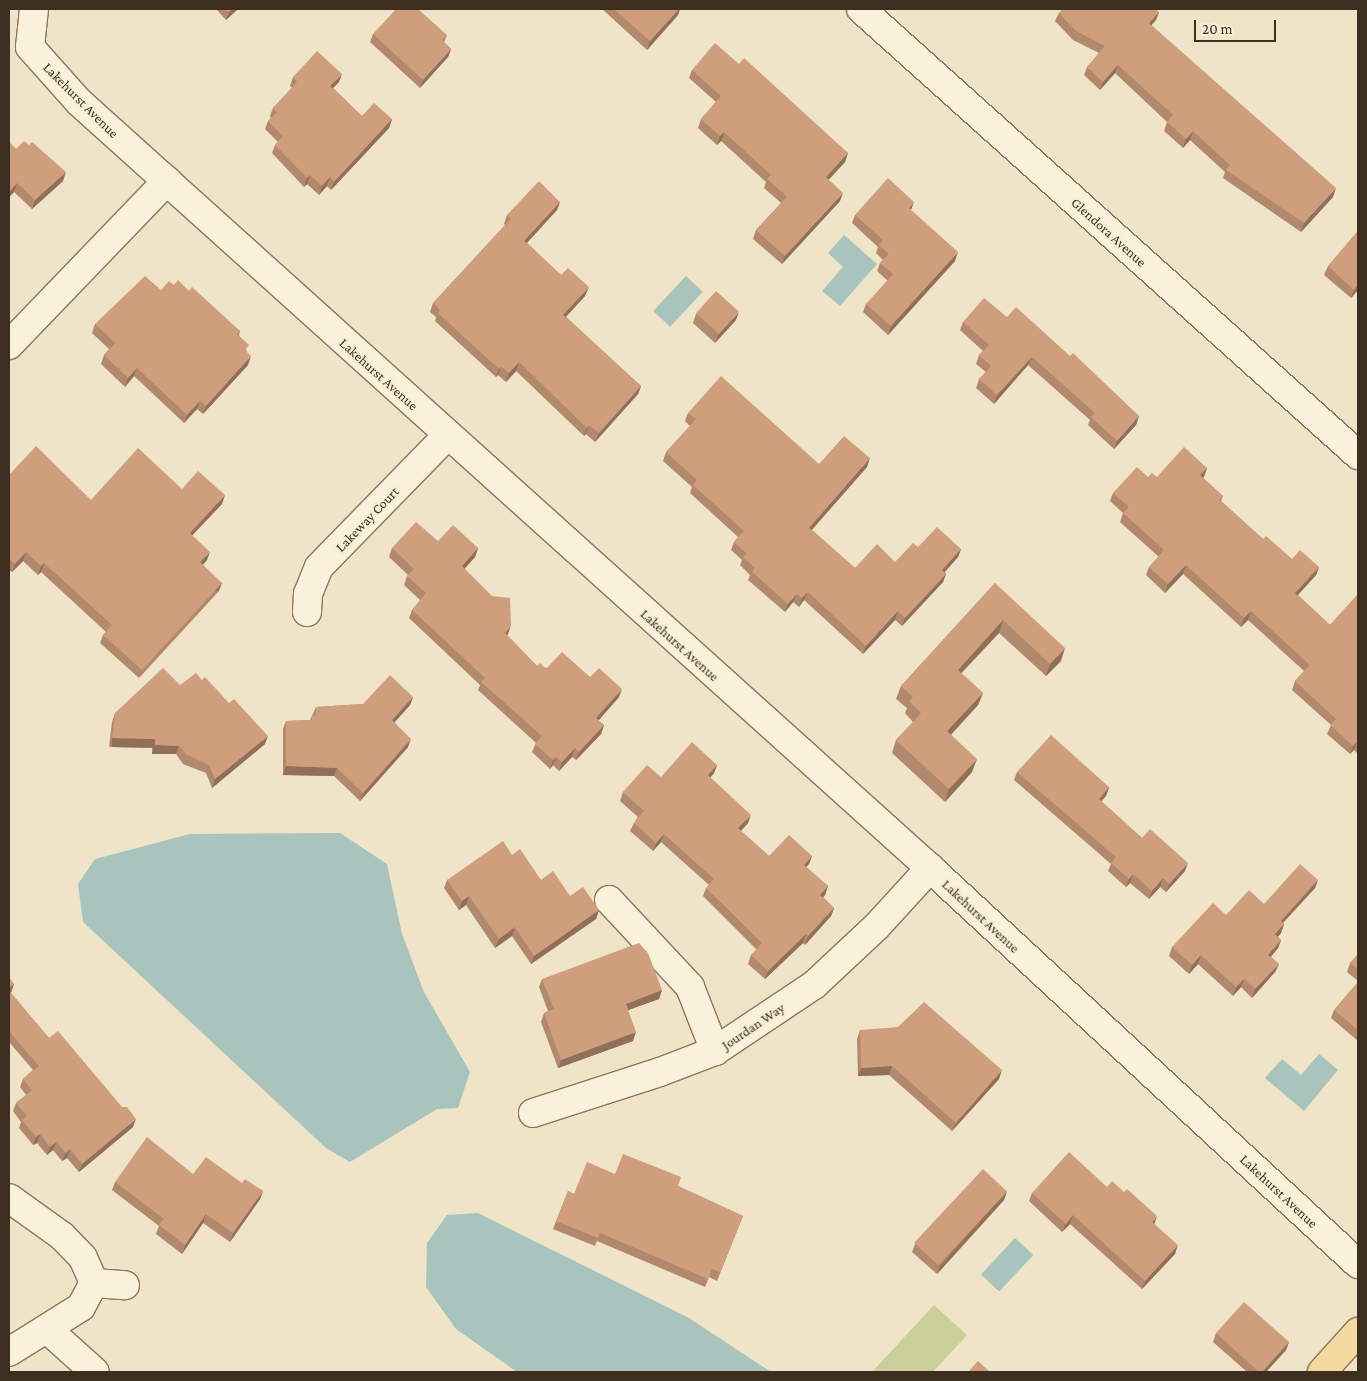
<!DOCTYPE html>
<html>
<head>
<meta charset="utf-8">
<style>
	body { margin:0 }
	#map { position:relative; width:1367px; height:1381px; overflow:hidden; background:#f0e4c8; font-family:"Crimson Pro",serif }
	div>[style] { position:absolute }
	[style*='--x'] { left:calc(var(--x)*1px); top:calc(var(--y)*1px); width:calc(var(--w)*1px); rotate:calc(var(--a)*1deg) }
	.green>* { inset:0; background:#c9cf9b }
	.water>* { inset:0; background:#a9c4bc; transform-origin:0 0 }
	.roads { filter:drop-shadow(1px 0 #8d765c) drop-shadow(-1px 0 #8d765c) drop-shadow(0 1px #8d765c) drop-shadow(0 -1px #8d765c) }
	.minor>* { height:28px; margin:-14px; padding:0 14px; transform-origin:14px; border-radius:14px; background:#faf1dc }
	.major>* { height:28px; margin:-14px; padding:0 14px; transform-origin:14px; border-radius:14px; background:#f3d9a0 }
	.wall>* { inset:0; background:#b2896c }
	.shaded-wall>* { inset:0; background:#916f58; transform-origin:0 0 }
	.building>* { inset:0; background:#cf9f7d; transform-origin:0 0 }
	span { translate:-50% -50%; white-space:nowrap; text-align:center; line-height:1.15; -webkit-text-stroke:4.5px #f7eed8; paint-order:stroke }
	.street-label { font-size:14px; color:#3d2e20 }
	.frame { position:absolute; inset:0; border:10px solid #3d2e20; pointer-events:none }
	.scale { position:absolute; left:1194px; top:20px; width:82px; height:22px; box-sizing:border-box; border:2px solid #3d2e20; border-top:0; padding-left:6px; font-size:15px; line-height:18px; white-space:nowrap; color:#3d2e20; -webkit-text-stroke:4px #f7eed8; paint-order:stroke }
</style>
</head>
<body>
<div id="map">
	<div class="green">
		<div style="clip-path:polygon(934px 1305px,967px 1335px,933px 1372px,872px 1372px)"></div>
	</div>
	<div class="water">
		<div style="clip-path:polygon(844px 235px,877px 264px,840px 306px,822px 291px,843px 267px,828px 253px)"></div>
		<div style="left:686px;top:276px;width:23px;height:48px;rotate:43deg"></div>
		<div style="clip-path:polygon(340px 833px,387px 864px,402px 934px,424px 992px,470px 1072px,458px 1108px,437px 1109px,350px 1162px,326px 1148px,83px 922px,78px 884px,95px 859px,190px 834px)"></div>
		<div style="clip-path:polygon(1319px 1054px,1338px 1070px,1304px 1111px,1265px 1078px,1282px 1059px,1301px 1075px)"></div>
		<div style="clip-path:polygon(478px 1213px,689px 1318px,771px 1372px,517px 1372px,456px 1329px,426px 1287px,427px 1243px,447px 1215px)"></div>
		<div style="left:1015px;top:1238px;width:25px;height:50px;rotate:43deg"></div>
	</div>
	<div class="roads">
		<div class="minor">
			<div style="--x:34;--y:9;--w:38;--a:96"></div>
			<div style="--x:30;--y:47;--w:74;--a:48.3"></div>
			<div style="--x:79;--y:102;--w:1145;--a:41.99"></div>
			<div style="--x:930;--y:868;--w:583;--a:42.78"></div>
			<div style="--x:861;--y:9;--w:668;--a:41.9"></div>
			<div style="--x:9;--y:345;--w:228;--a:-46.1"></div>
			<div style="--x:307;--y:612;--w:18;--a:-87"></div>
			<div style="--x:308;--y:594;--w:29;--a:-68"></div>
			<div style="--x:319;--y:567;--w:183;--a:-45.7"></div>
			<div style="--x:609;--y:900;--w:119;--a:47"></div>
			<div style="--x:690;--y:987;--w:69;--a:68.7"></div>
			<div style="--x:533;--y:1113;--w:133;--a:-17.9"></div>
			<div style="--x:660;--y:1072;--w:59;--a:-20.9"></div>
			<div style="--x:715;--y:1051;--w:119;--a:-33.7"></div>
			<div style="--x:814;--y:985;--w:86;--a:-43.1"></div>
			<div style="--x:877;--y:926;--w:79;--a:-47.6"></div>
			<div style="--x:9;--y:1198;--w:65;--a:35.6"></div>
			<div style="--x:62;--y:1236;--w:30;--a:46"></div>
			<div style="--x:83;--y:1258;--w:27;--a:66"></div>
			<div style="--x:94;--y:1283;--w:31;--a:4"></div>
			<div style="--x:47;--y:1329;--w:64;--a:41.9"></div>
			<div style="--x:9;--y:1352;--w:85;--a:-32"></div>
			<div style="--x:81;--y:1307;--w:27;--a:-62"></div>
		</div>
		<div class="major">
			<div style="--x:1322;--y:1372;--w:54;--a:-48"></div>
		</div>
	</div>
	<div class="wall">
		<div style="clip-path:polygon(216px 9px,238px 9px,226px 20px)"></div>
		<div style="clip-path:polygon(602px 9px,680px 9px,678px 15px,647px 50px)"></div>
		<div style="clip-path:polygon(1159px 12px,1156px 20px,1151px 25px,1333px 197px,1301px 232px,1223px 178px,1225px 172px,1190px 140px,1183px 148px,1164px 131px,1167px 122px,1115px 73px,1100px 90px,1084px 75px,1087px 67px,1099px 53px,1073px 40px,1055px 21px,1059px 13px)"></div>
		<div style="clip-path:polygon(373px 34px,447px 35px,444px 42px,451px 49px,448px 57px,420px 88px,370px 42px)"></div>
		<div style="clip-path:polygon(739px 64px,848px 153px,845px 162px,828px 180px,840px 201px,782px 264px,753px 239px,756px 230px,781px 203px,764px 188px,766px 182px,721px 141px,717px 145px,698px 128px,701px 119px,716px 102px,689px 78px,692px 70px)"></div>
		<div style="clip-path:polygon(293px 77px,339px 82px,333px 88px,362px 116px,392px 119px,389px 128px,331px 190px,327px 186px,319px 195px,307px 184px,304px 187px,272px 153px,275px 145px,278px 142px,265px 129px,268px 121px,271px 118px,270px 116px,273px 108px,292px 88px,290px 86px)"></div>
		<div style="clip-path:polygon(9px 142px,16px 149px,63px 181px,32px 209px,14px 192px,9px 197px)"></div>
		<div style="clip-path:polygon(560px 202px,557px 210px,527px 243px,561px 275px,585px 296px,566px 317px,641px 386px,638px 394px,595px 442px,586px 434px,584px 436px,516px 371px,506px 382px,498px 375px,496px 377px,435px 321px,436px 317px,430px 312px,433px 303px,505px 225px,504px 224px,507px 215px)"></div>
		<div style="clip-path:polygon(911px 210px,955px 261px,888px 335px,863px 312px,866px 304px,888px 281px,877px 271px,880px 263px,883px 260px,876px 253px,878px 247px,852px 223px,855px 215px)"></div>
		<div style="clip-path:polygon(1358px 231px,1358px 290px,1351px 298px,1324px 275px,1328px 266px)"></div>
		<div style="clip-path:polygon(174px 285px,189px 291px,240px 331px,239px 335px,247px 352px,248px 365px,203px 414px,197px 409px,184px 423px,134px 376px,125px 387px,101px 364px,104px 355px,109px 349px,92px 333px,95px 324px,161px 290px)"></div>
		<div style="clip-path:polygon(696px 314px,736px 320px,715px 343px,693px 323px)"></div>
		<div style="clip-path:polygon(1007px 317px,1070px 356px,1139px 416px,1136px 425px,1114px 449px,1088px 425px,1090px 420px,1028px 365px,994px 404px,976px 388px,979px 379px,986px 372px,976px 364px,979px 355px,983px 351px,960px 330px,963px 322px)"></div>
		<div style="clip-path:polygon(688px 413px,819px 464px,867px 467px,812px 530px,855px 568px,895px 562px,918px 547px,961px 549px,958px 557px,945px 572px,946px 574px,943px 582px,902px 626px,895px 620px,863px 654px,804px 600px,799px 607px,793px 602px,785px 612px,748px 580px,750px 575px,740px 565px,742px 560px,731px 550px,734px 542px,738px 537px,690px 493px,692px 487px,663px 461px,666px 452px,690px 426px,685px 421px)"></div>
		<div style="clip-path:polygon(1207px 468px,1203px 478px,1223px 496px,1221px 501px,1263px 539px,1292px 559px,1319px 567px,1316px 575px,1298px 595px,1330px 625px,1358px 594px,1358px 754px,1354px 750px,1350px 754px,1327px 734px,1331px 725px,1292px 690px,1295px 681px,1304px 671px,1248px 620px,1241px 627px,1183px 574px,1165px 593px,1146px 575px,1149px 567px,1159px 557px,1120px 522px,1123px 513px,1110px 501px,1113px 493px,1148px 477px,1157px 477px)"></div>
		<div style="clip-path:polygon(9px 475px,91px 500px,182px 489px,222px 504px,192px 535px,207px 560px,203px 565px,219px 591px,139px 678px,100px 643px,103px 635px,106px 632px,41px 572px,38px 575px,23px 561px,12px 572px,9px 570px)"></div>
		<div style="clip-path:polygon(438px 541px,478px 548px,475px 557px,464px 569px,508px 634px,507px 635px,537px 666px,590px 677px,619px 697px,598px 720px,604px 725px,601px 734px,576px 760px,572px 757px,559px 771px,553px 765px,550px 769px,532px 752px,536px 743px,478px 690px,480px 685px,409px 618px,412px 610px,420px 600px,404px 585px,407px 576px,408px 575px,389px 557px,392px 548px)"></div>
		<div style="clip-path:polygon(995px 583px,1061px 661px,1046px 676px,999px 633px,961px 673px,983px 693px,978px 705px,951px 735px,972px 772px,945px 802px,892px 753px,896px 740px,913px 722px,905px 713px,907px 708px,896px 699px,901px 686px)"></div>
		<div style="clip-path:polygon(180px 685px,265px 744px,212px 788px,206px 773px,183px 764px,176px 754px,152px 754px,152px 748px,109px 747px,112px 722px,115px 713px)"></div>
		<div style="clip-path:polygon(413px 697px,410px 705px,395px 722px,408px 747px,360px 801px,334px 776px,283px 775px,283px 729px,286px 721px,310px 720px,316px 707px,363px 704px)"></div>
		<div style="clip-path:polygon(717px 765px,714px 773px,710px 778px,748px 823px,741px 831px,769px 856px,812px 856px,809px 864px,806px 867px,828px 886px,825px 895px,823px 897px,834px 908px,831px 916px,805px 945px,803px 943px,765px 979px,748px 964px,751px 955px,757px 950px,703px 896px,706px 888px,709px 885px,661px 842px,653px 851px,630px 831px,634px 823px,638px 817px,620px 801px,623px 792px,661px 777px)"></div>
		<div style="clip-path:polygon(1017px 772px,1109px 787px,1106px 796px,1101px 801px,1142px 838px,1185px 871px,1166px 892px,1160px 887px,1149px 899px,1130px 883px,1126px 887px,1108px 871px,1111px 864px,1014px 780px)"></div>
		<div style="clip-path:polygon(512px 855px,541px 880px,570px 896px,599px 910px,596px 919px,531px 964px,512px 936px,495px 948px,466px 905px,459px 910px,444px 888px,447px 880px)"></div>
		<div style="clip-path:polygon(1318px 880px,1315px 888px,1283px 923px,1284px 924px,1281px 933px,1278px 937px,1281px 940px,1278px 948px,1271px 957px,1279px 964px,1275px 972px,1252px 998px,1241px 987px,1233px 996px,1198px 964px,1189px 974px,1169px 956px,1172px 947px,1226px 915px,1264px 904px)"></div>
		<div style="clip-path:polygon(1358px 954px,1358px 981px,1347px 972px,1350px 963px)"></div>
		<div style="clip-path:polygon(9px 977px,14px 984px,11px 993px,49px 1038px,133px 1127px,79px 1172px,67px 1158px,62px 1161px,53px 1150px,47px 1155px,37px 1143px,33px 1145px,19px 1128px,21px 1122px,13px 1111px,16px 1103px,26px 1095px,20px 1087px,23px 1079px,33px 1070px,9px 1042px)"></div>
		<div style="clip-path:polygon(542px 979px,662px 990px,659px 999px,628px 1010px,633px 1041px,558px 1068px,541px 1022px,544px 1013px,548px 1011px,539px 987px)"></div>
		<div style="clip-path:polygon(1358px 982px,1358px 1041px,1331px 1018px,1334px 1010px)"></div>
		<div style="clip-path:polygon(860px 1030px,999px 1079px,952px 1131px,889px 1075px,858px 1076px,857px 1039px)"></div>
		<div style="clip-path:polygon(193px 1174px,242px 1183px,263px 1191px,260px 1199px,230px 1242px,203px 1223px,182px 1254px,156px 1234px,159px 1226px,112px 1190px,115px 1182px)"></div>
		<div style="clip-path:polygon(615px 1174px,678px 1186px,743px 1216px,717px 1281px,709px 1277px,705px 1287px,597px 1241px,595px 1246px,553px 1229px,568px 1191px,574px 1194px)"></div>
		<div style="clip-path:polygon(1107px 1187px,1154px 1224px,1175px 1254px,1142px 1289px,1070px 1224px,1062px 1232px,1029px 1201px,1032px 1193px)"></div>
		<div style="clip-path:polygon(1007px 1191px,1004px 1200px,937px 1274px,912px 1252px,915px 1244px)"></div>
		<div style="clip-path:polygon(1216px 1333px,1289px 1342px,1286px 1350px,1266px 1372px,1247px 1372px,1213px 1342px)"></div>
	</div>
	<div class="shaded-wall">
		<div style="clip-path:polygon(232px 9px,238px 9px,226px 20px,229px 12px)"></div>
		<div style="clip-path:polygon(679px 9px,680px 9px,678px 15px,647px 50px,650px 41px)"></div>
		<div style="clip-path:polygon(1159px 12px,1156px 20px,1146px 31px,1149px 23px)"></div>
		<div style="clip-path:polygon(451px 49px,448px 57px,420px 88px,423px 80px)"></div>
		<div style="clip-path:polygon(1118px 65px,1115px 73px,1100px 90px,1103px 82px)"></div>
		<div style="clip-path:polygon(342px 74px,339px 82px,327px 94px,330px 86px)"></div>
		<div style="clip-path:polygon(392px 119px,389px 128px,331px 190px,334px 182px)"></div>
		<div style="clip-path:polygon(1193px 131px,1190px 140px,1183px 148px,1186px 139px)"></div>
		<div style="clip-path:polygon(724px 132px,721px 141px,717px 145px,720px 136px)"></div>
		<div style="clip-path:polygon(848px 153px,845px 162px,823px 186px,826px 177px)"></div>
		<div style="clip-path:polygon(66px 172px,63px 181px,32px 209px,35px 200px)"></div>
		<div style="clip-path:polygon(310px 175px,307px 184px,304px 187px,307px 178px)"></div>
		<div style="clip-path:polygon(330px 177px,327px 186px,319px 195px,322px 186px)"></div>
		<div style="clip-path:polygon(17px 183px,14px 192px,9px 197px,9px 192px)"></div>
		<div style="clip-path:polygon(1336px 188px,1333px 197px,1301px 232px,1304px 223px)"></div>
		<div style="clip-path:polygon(843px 193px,840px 201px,782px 264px,785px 256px)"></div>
		<div style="clip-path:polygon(560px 202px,557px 210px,521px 249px,524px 241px)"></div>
		<div style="clip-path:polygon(914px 202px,911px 210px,909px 208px)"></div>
		<div style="clip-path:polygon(958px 252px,955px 261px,888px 335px,891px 326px)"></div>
		<div style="clip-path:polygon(1358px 285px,1358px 290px,1351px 298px,1354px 290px)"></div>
		<div style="clip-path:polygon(589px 287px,585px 296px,560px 323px,563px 315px)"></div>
		<div style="clip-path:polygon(739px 312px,736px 320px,715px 343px,718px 335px)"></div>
		<div style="clip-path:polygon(251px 356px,248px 365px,203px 414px,206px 406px)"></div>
		<div style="clip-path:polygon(1032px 357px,1028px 365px,994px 404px,997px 395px)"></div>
		<div style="clip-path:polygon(519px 362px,516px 371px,506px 382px,509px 373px)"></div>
		<div style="clip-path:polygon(501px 367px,498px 375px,496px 377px,499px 369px)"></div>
		<div style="clip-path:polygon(137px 368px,134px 376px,125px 387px,128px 378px)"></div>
		<div style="clip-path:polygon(641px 386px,638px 394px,595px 442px,599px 433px)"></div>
		<div style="clip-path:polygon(200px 401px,197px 409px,184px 423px,187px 415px)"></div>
		<div style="clip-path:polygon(1139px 416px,1136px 425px,1114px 449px,1117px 441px)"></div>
		<div style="clip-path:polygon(589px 425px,586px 434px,584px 436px,587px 428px)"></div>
		<div style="clip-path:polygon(870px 458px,867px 467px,806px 536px,809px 528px)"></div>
		<div style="clip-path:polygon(1207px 468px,1204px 477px,1197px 484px,1200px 475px)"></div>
		<div style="clip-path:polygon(225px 495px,222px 504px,186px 542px,190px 533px)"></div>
		<div style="clip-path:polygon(478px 548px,475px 557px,459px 575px,462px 566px)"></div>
		<div style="clip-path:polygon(961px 549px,958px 557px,939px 578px,942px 570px)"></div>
		<div style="clip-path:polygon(26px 552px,23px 561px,12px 572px,15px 564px)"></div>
		<div style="clip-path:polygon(210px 552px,207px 560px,197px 571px,200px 562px)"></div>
		<div style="clip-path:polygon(44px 563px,41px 572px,38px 575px,41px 566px)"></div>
		<div style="clip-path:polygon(1186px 565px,1183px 574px,1165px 593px,1168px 584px)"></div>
		<div style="clip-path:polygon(1319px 567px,1316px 575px,1292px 601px,1295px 593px)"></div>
		<div style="clip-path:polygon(946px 574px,943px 582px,902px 626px,905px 618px)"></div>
		<div style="left:222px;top:583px;width:9px;height:118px;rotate:111deg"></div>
		<div style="clip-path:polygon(808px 592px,804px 600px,799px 607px,802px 598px)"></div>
		<div style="clip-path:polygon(797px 594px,793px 602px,785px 612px,788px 604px)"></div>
		<div style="clip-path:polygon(898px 611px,895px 620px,863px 654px,866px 646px)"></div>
		<div style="clip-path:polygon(1251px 611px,1248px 620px,1241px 627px,1244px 618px)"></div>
		<div style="clip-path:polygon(1003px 620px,999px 633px,953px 682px,958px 670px)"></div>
		<div style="clip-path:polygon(511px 625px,508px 634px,502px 642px,505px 633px)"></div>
		<div style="clip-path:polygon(1065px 648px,1061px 661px,1046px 676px,1050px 664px)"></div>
		<div style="clip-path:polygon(622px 689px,619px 697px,593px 727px,596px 718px)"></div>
		<div style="clip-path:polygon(983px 693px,978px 705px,942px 744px,947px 731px)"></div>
		<div style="clip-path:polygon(413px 697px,410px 705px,389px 728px,392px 720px)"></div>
		<div style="clip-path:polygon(604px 725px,601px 734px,576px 760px,579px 752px)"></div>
		<div style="clip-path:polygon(268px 736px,265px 744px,212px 788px,215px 779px)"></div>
		<div style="left:112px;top:738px;width:43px;height:9px;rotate:1deg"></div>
		<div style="clip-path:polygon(411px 739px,408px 747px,360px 801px,363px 793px)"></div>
		<div style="clip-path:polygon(1357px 742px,1354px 750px,1350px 754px,1353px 746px)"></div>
		<div style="clip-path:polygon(155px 745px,179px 746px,176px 754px,152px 754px)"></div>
		<div style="clip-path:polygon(575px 748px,572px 757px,559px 771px,562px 762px)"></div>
		<div style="clip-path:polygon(556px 757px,553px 765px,550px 769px,553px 760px)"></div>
		<div style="clip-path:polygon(977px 759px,972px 772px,945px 802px,949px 789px)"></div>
		<div style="clip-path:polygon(717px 765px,714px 773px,705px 784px,708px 775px)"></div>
		<div style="clip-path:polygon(286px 766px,337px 768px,334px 776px,283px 775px)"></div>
		<div style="clip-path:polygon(1109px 787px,1106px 796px,1096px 807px,1099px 799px)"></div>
		<div style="clip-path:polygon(751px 815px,748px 823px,735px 837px,738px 828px)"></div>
		<div style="clip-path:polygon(664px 834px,661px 842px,653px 851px,656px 843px)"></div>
		<div style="clip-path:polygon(812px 856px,809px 864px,801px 873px,804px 865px)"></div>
		<div style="clip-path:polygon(1188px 863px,1185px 871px,1166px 892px,1169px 884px)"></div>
		<div style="clip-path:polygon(1133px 874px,1130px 883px,1126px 887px,1129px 879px)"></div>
		<div style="clip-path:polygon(1163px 878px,1160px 887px,1149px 899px,1152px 891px)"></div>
		<div style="clip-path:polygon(1318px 880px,1315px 888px,1277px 929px,1281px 921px)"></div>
		<div style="clip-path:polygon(828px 886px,825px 895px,817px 903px,820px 895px)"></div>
		<div style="clip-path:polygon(469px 896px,466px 905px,459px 910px,462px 901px)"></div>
		<div style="clip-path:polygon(834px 908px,831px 916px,805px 945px,808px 936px)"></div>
		<div style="clip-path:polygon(599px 910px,596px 919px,531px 964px,534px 956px)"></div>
		<div style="clip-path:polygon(1284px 924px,1281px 933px,1272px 943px,1275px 934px)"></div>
		<div style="clip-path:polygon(515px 927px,512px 936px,495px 948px,499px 939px)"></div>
		<div style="clip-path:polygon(806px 934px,803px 943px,765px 979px,768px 971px)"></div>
		<div style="clip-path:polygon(1281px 940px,1278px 948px,1265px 963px,1268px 955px)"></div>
		<div style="clip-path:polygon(1201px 955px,1198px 964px,1189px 974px,1192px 965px)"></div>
		<div style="clip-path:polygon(1279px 964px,1275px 972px,1252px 998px,1255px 989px)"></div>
		<div style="clip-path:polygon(1244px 979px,1241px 987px,1233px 996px,1236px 987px)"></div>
		<div style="clip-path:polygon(14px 984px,11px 992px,9px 994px,9px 988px)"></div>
		<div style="clip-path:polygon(662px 990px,659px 999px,623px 1012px,626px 1004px)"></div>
		<div style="clip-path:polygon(636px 1032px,633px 1041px,558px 1068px,561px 1060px)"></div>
		<div style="clip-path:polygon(892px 1066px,889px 1075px,858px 1076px,861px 1068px)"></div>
		<div style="clip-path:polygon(1002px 1070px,999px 1079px,952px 1131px,956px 1123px)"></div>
		<div style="clip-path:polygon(136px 1119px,133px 1127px,79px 1172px,82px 1164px)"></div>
		<div style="clip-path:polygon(40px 1134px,37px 1143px,33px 1145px,36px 1137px)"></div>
		<div style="clip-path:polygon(56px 1142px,53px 1150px,47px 1155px,50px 1147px)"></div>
		<div style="clip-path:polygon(70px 1149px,67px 1158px,62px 1161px,66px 1153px)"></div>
		<div style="clip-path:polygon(263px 1191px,260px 1199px,230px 1242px,233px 1233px)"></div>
		<div style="clip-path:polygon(1007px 1191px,1004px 1200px,937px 1274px,940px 1266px)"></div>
		<div style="clip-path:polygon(206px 1214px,203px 1223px,182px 1254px,185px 1245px)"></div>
		<div style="clip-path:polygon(1073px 1215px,1070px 1224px,1062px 1232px,1066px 1224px)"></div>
		<div style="clip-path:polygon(1157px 1216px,1154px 1225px,1152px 1222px)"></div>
		<div style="clip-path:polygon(1178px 1245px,1175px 1254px,1142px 1289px,1145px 1281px)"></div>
		<div style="clip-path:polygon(1289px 1342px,1286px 1350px,1266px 1372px,1262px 1372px)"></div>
	</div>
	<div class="building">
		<div style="clip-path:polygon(226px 9px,232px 9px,229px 12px)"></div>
		<div style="clip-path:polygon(396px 9px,408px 9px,410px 10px,411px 9px,418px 9px,447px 35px,442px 40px,451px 49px,423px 80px,373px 34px)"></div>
		<div style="clip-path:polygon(614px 9px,679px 9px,650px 41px)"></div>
		<div style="clip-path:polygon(1062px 9px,1156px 9px,1159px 12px,1149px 23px,1336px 188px,1304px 223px,1226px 170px,1230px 165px,1193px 131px,1186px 139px,1167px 122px,1173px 115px,1118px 65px,1103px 82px,1087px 67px,1105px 46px,1076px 31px,1059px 13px)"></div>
		<div style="clip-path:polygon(715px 43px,739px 64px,744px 58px,848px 153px,826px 177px,843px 193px,785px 256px,756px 230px,787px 197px,767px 179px,771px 175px,724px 132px,720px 136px,701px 119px,721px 96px,692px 70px)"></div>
		<div style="clip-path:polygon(317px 51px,342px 74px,330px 86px,362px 116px,374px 103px,392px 119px,334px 182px,330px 177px,322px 186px,310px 175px,307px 178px,275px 145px,283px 136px,268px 121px,277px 112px,273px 108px,297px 82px,293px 77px)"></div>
		<div style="clip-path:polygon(24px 141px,29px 145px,32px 142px,66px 172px,35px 200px,17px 183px,9px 192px,9px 142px,16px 149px)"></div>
		<div style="clip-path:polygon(888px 178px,914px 202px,909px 208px,958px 252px,891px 326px,866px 304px,893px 274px,880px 263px,889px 254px,879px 245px,883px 240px,855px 215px)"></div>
		<div style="clip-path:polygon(539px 181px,560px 202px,524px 241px,561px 275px,568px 268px,589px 287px,563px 315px,641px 386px,599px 433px,589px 425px,587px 428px,519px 362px,509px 373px,501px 367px,499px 369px,438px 313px,440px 310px,433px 303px,511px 219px,507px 215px)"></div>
		<div style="clip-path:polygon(1358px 231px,1358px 285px,1354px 290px,1328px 266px)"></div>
		<div style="clip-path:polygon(145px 276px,161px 290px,169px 281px,174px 285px,178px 280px,189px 291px,192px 287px,240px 331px,237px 334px,249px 345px,245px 350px,251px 356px,206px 406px,200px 401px,187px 415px,137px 368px,128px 378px,104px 355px,115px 343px,95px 324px)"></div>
		<div style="left:716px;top:291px;width:31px;height:30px;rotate:42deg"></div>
		<div style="clip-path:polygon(984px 298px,1007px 317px,1016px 307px,1070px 356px,1073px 353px,1139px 416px,1117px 441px,1091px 417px,1095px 413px,1032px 357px,997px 395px,979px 379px,991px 366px,979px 355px,989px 345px,963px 322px)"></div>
		<div style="clip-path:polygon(721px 376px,819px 464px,844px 436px,870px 458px,809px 528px,855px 568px,877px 544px,895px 562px,913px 543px,918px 547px,937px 527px,961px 549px,942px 570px,946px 574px,905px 618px,898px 611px,866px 646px,808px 592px,802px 598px,797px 594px,788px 604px,752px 572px,755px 568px,743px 557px,746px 553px,734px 542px,744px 531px,693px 485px,697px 480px,666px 452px,696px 419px,688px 413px)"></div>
		<div style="clip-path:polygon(36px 446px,91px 500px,138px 448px,182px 489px,198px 471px,225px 495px,190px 533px,210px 552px,200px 562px,222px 583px,142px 670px,103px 635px,112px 625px,44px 563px,41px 566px,26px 552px,15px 564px,9px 558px,9px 475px)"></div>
		<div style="clip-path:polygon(1184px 447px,1207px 468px,1200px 475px,1223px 496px,1219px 500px,1263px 539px,1266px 536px,1292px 559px,1300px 550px,1319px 567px,1295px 593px,1330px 625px,1358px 594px,1358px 742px,1357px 742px,1353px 746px,1330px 725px,1336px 719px,1295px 681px,1310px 665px,1251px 611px,1244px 618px,1186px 565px,1168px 584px,1149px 567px,1164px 550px,1123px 513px,1129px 507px,1113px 493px,1137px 467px,1148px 477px,1152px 473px,1157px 477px)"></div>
		<div style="clip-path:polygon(416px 522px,438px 541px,453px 525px,478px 548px,462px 566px,492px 596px,510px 598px,511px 625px,505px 633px,537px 666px,540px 663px,546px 669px,562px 652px,590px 677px,599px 668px,622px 689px,596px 718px,604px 725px,579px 752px,575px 748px,562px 762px,556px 757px,553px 760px,535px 744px,542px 736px,481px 682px,485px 678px,412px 610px,426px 593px,407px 576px,414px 569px,392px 548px)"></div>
		<div style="clip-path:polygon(995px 583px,1065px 648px,1050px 664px,1003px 620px,958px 670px,983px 693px,947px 731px,977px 759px,949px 789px,896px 740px,921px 713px,909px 701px,913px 697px,901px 686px)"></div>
		<div style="clip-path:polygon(163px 668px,180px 685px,196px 673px,202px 680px,205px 677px,229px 703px,234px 699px,268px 736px,215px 779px,209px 765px,187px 755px,179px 746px,155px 745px,155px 739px,112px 738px,115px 713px)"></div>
		<div style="clip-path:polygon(390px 675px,413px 697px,392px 720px,411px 739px,363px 793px,337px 768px,286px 766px,286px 721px,312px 720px,312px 716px,316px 715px,316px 707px,363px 704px)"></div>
		<div style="clip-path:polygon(1051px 735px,1109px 787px,1099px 799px,1142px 838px,1150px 829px,1188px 863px,1169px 884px,1163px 878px,1152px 891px,1133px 874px,1129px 879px,1111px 863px,1116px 857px,1017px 772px)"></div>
		<div style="clip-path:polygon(692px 742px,717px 765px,708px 775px,751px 815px,738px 828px,769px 856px,789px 835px,812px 856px,804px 865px,828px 886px,820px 895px,834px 908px,808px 936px,806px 934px,768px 971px,751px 955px,762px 943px,706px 888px,714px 879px,664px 834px,656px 843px,634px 823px,644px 811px,623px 792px,647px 765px,661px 777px)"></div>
		<div style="clip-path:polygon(503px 841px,512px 855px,520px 849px,541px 880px,553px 871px,570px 896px,583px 887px,599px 910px,534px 956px,515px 927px,499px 939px,469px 896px,462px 901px,447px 880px)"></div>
		<div style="clip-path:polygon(1300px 864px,1318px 880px,1281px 921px,1284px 924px,1275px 934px,1281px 940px,1268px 955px,1279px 964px,1255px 989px,1244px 979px,1236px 987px,1201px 955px,1192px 965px,1172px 947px,1213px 903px,1226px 915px,1249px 890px,1264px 904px)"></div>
		<div style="clip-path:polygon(639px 943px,648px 953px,662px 990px,626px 1004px,636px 1032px,561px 1060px,544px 1013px,554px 1009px,542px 979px)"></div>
		<div style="clip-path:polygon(1358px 954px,1358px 970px,1350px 963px)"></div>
		<div style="clip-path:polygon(9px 977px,14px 984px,9px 988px)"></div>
		<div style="clip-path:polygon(1358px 982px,1358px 1030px,1334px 1010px)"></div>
		<div style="clip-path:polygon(9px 991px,49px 1038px,58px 1031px,122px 1107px,127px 1107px,136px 1119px,82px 1164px,70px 1149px,66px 1153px,56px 1142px,50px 1147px,40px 1134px,36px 1137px,22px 1120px,27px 1116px,16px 1103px,32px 1090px,23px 1079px,39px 1066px,9px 1031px)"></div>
		<div style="clip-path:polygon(924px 1002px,1002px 1070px,956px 1123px,892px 1066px,861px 1068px,860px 1030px,898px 1027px)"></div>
		<div style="clip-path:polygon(147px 1137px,193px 1174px,206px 1157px,242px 1183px,245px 1179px,263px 1191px,233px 1233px,206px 1214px,185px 1245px,159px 1225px,164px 1219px,115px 1182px)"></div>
		<div style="clip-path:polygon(1069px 1152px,1107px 1187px,1112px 1181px,1124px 1192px,1127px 1189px,1157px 1216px,1152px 1222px,1178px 1245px,1145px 1281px,1073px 1215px,1066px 1224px,1032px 1193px)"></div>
		<div style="clip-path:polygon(623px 1154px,681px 1177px,678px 1186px,743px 1216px,720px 1272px,712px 1269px,708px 1279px,600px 1233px,598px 1238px,556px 1221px,568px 1191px,574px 1194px,587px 1162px,615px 1174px)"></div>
		<div style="left:983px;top:1169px;width:33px;height:101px;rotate:43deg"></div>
		<div style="clip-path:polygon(1244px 1302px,1289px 1342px,1262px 1372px,1259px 1372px,1216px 1333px)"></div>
		<div style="clip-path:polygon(978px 1361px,990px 1372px,968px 1372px)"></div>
	</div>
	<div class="street-label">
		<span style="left:81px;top:100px;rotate:45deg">Lakehurst Avenue</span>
		<span style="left:1109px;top:232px;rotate:42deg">Glendora Avenue</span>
		<span style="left:379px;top:374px;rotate:42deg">Lakehurst Avenue</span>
		<span style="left:367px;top:519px;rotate:-46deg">Lakeway Court</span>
		<span style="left:680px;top:645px;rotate:42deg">Lakehurst Avenue</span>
		<span style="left:981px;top:916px;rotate:43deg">Lakehurst Avenue</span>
		<span style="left:753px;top:1026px;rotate:-34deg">Jourdan Way</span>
		<span style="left:1279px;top:1191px;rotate:43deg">Lakehurst Avenue</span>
	</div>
	<div class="frame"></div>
	<div class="scale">20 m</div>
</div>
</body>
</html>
